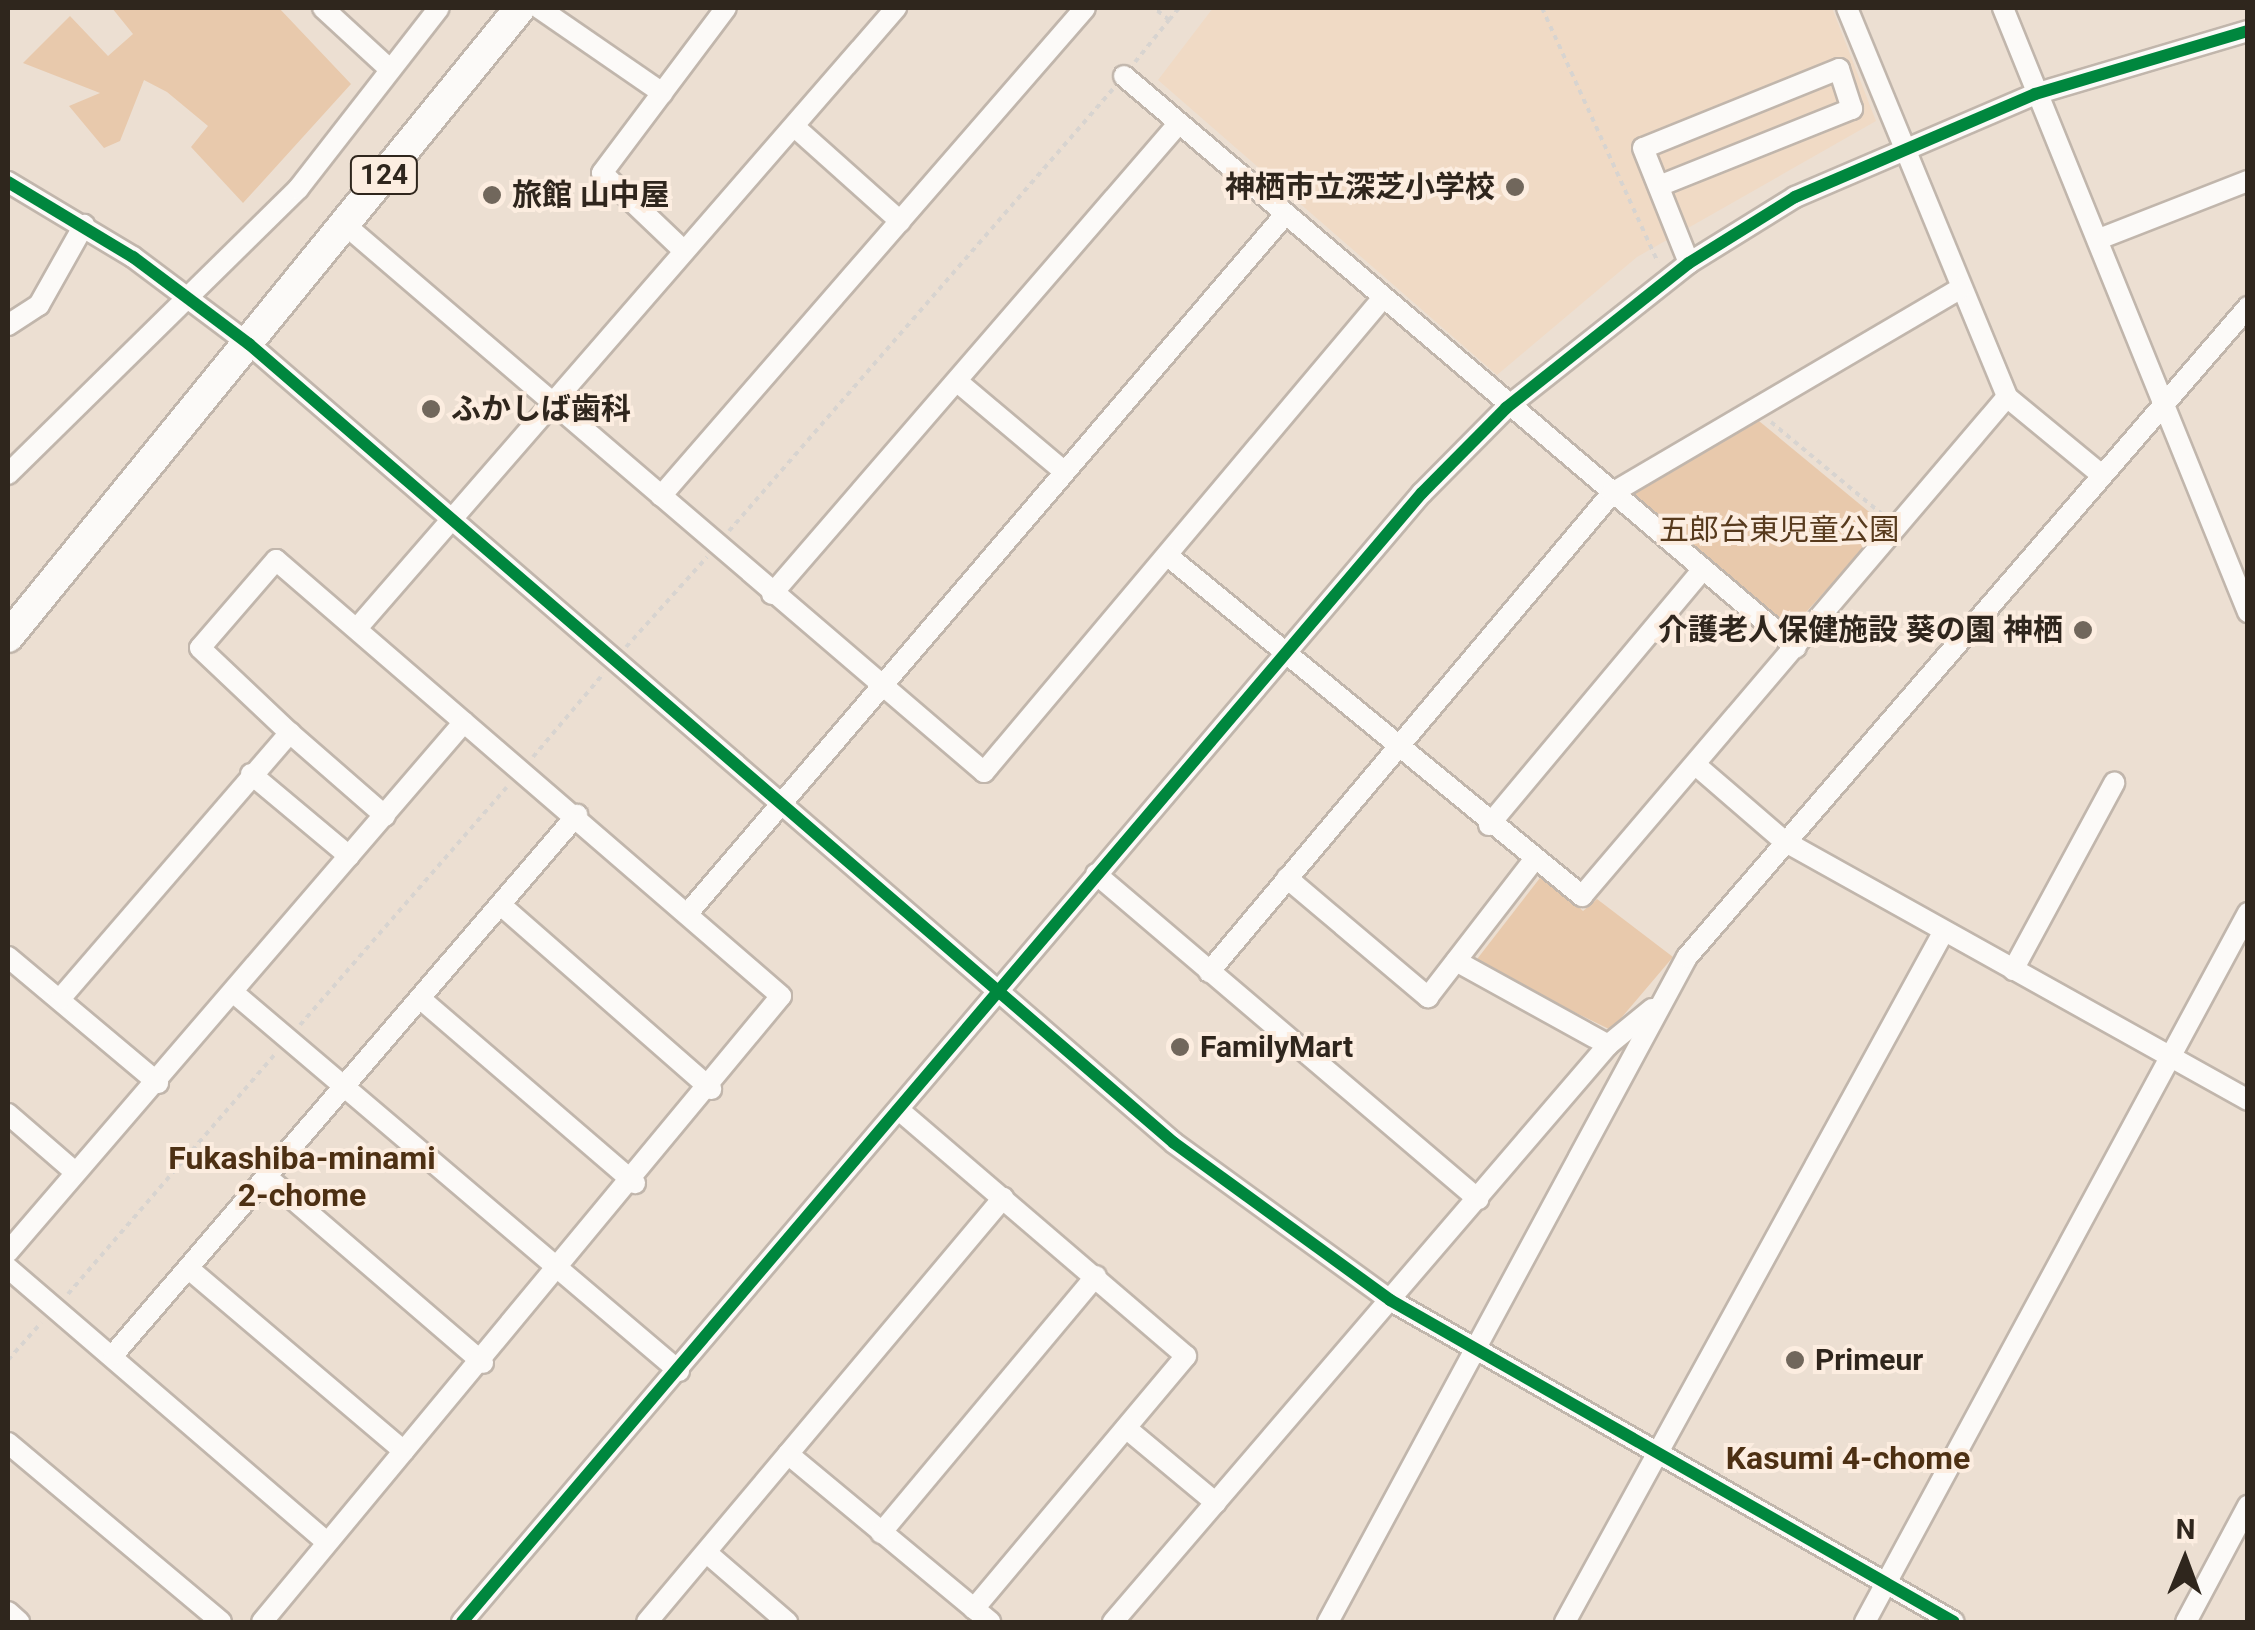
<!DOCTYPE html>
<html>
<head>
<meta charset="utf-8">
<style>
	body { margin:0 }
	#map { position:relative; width:2255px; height:1630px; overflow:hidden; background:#ecdfd2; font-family:Roboto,"Noto Sans JP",sans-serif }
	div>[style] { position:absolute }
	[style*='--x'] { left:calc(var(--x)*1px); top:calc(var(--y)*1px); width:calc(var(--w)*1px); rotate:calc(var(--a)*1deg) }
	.built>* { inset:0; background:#f0dac5 }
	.green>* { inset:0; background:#e8c9ac }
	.path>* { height:4px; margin-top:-2px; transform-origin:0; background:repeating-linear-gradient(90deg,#d8d4d0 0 5px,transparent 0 10px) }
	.roads { filter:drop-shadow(2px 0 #c1b6ac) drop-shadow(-2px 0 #c1b6ac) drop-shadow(0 2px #c1b6ac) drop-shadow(0 -2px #c1b6ac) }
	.minor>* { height:20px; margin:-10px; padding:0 10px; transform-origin:10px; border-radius:10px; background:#fcfaf8 }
	.highway>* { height:30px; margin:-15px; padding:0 15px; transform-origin:15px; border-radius:15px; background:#fcfaf8 }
	.cycleway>* { height:12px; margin:-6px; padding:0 6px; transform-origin:6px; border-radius:6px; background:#00873e }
	.dots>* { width:28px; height:28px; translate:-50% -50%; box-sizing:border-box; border:5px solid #fcede0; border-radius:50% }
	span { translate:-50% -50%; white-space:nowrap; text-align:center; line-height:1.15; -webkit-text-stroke:8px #fcede0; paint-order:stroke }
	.shield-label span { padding:2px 8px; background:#fcede0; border:2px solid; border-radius:8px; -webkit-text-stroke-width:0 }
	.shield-label { font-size:28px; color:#2f261d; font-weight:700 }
	.poi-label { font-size:30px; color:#2f261d; font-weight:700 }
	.right { translate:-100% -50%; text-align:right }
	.left { translate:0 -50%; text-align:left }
	.park-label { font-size:30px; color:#573a1d }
	.neighbourhood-label { font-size:32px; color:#4d3013; font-weight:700 }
	.frame { position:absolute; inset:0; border:10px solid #2f261d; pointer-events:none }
	.north { position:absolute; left:2135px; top:1510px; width:100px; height:100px; -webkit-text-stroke:8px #fcede0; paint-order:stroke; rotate:1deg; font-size:28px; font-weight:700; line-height:40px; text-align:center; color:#2f261d }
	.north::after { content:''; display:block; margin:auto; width:35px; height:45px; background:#2f261d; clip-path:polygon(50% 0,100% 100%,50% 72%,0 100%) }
</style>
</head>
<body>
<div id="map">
	<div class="built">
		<div style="clip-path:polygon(1213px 8px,1832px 8px,1876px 121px,1637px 257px,1497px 375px,1158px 80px)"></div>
	</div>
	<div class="green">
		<div style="clip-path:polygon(112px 8px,279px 8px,351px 84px,243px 203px,191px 147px,208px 126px,167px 92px,144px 80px,120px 141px,104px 148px,69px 106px,100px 93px,23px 63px,70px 16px,108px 56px,133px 34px)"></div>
		<div style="clip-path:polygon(1759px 421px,1885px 525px,1788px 632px,1633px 493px)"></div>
		<div style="clip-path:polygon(1543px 874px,1583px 911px,1597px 899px,1673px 957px,1611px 1030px,1474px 963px)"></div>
	</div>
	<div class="path">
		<div style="--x:1542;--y:8;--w:280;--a:65.5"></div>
		<div style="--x:1169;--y:20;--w:16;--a:-50"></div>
		<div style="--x:1135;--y:62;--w:54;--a:-51"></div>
		<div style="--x:1169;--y:20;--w:19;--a:-141"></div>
		<div style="--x:1771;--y:422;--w:146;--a:39.7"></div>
		<div style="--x:729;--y:531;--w:586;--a:-49.02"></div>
		<div style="--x:626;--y:647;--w:121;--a:-48"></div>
		<div style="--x:533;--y:757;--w:110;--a:-49.8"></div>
		<div style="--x:300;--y:1025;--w:315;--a:-49"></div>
		<div style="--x:68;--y:1294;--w:316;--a:-49.2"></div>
		<div style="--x:8;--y:1360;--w:50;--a:-48.3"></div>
	</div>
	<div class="roads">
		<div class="minor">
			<div style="--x:323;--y:8;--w:86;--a:42.6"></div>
			<div style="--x:539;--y:8;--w:150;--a:34.6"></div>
			<div style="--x:1847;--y:8;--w:421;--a:67.6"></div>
			<div style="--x:2007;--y:397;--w:118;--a:39.5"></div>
			<div style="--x:2003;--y:8;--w:652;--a:67.92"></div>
			<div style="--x:1124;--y:76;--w:882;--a:40.4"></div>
			<div style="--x:796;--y:128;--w:140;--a:41.8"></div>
			<div style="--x:8;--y:182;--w:146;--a:31"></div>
			<div style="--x:133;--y:257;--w:145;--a:36.9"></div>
			<div style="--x:249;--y:344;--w:1222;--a:40.82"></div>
			<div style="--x:1174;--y:1143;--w:267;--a:36"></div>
			<div style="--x:1390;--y:1300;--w:649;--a:29.72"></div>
			<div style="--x:1659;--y:186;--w:208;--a:-21.8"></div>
			<div style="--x:1852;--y:109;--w:42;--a:-108"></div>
			<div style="--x:1839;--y:69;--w:211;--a:158"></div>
			<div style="--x:1643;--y:148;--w:124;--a:68.2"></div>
			<div style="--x:343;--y:223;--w:844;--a:40.58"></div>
			<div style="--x:984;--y:772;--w:617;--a:-49.93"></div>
			<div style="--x:2099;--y:239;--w:160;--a:-21.3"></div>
			<div style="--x:684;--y:251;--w:113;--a:-136.4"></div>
			<div style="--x:602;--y:173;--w:206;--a:-53.1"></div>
			<div style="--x:8;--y:325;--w:37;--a:-33"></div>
			<div style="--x:39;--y:305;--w:92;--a:-60.6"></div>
			<div style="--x:959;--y:383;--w:133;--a:40.1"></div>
			<div style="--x:8;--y:474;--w:407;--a:-44.5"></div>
			<div style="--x:298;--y:189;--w:229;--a:-52.1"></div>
			<div style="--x:661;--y:496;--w:646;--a:-49.01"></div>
			<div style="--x:1168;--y:556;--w:536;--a:39.39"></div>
			<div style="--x:1582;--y:896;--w:655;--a:-49.58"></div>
			<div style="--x:772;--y:594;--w:622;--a:-49.17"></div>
			<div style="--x:359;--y:626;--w:819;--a:-49.01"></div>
			<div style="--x:1697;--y:766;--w:115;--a:40.8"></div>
			<div style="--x:1784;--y:841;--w:531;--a:29.17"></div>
			<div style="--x:251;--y:774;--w:128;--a:39.9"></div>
			<div style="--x:1489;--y:825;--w:332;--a:-50.1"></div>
			<div style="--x:1096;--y:874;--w:502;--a:40.39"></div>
			<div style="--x:1287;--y:878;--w:185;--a:40.2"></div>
			<div style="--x:1428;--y:997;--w:172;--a:-52.3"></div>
			<div style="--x:502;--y:906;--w:278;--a:41.2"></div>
			<div style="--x:688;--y:913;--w:916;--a:-49.47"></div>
			<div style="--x:8;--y:957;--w:196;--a:40"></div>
			<div style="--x:1456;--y:961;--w:174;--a:28.9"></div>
			<div style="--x:2013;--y:970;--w:213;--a:-61.6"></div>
			<div style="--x:1209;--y:972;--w:626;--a:-49.92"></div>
			<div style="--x:1612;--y:493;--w:405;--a:-30.4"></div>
			<div style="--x:234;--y:993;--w:584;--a:40.35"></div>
			<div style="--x:60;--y:999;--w:352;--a:-49.2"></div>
			<div style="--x:290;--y:733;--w:126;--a:41.1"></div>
			<div style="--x:422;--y:1000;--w:281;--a:40.7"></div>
			<div style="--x:899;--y:1110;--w:378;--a:40.6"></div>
			<div style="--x:1186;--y:1356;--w:330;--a:130"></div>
			<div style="--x:8;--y:1114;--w:89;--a:40.9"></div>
			<div style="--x:267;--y:1177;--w:285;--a:40.7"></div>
			<div style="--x:8;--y:1252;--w:699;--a:-49.29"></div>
			<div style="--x:8;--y:1268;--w:420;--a:40.7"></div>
			<div style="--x:188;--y:1268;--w:283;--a:40.3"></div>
			<div style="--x:114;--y:1354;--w:711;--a:-49.34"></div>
			<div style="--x:1126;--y:1428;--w:117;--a:39.8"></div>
			<div style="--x:8;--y:1443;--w:278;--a:40"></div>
			<div style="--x:788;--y:1454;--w:263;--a:39.7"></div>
			<div style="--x:881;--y:1533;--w:335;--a:-50.1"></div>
			<div style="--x:707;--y:1553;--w:106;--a:40.8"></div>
			<div style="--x:8;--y:1612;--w:15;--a:42"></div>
			<div style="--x:262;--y:1622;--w:813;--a:-50.34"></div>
			<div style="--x:781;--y:996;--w:667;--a:-139.19"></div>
			<div style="--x:276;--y:560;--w:116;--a:130.8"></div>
			<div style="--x:200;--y:648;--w:124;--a:43.4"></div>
			<div style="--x:462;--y:1622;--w:1482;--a:-49.63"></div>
			<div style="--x:1422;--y:493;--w:120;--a:-45.3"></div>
			<div style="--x:1506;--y:408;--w:233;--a:-38.4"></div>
			<div style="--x:1689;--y:263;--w:125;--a:-31.9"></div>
			<div style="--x:1795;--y:197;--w:261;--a:-23.2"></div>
			<div style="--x:2035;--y:94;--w:222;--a:-16.5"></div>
			<div style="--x:647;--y:1622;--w:554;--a:-49.98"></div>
			<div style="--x:1113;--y:1622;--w:760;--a:-49.37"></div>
			<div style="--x:1608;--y:1045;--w:57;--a:-39.3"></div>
			<div style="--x:1328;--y:1622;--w:756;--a:-61.64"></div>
			<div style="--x:1687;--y:957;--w:859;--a:-49.2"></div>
			<div style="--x:1565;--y:1622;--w:788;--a:-61.26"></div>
			<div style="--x:1865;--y:1622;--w:806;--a:-61.62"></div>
			<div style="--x:2186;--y:1622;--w:132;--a:-61.9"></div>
		</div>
		<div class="highway">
			<div style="--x:8;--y:637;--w:811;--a:-50.85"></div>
		</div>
	</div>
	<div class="cycleway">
		<div style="--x:8;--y:182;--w:146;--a:31"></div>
		<div style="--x:133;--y:257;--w:145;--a:36.9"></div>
		<div style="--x:249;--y:344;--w:1222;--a:40.82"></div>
		<div style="--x:1174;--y:1143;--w:267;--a:36"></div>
		<div style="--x:1390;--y:1300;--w:649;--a:29.72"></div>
		<div style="--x:462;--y:1622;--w:1482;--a:-49.63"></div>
		<div style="--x:1422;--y:493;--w:120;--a:-45.3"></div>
		<div style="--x:1506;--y:408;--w:233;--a:-38.4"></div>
		<div style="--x:1689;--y:263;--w:125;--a:-31.9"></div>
		<div style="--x:1795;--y:197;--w:261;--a:-23.2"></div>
		<div style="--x:2035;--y:94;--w:222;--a:-16.5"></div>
	</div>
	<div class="dots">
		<div style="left:1515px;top:187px;background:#71675c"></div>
		<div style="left:492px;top:195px;background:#71675c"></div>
		<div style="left:431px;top:409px;background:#71675c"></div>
		<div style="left:2083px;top:630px;background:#71675c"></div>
		<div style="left:1180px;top:1047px;background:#71675c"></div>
		<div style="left:1795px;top:1360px;background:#71675c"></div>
	</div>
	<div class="shield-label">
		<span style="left:384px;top:175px">124</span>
	</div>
	<div class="poi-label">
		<span class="right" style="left:1495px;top:187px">神栖市立深芝小学校</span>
		<span class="left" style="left:512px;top:195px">旅館 山中屋</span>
		<span class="left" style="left:451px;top:409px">ふかしば歯科</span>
		<span class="right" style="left:2063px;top:630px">介護老人保健施設 葵の園 神栖</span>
		<span class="left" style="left:1200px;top:1047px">FamilyMart</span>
		<span class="left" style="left:1815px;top:1360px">Primeur</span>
	</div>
	<div class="park-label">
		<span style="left:1779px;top:530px">五郎台東児童公園</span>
	</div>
	<div class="neighbourhood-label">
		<span style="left:302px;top:1177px">Fukashiba-minami<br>2-chome</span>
		<span style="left:1848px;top:1458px">Kasumi 4-chome</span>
	</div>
	<div class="frame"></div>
	<div class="north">N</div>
</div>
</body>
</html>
